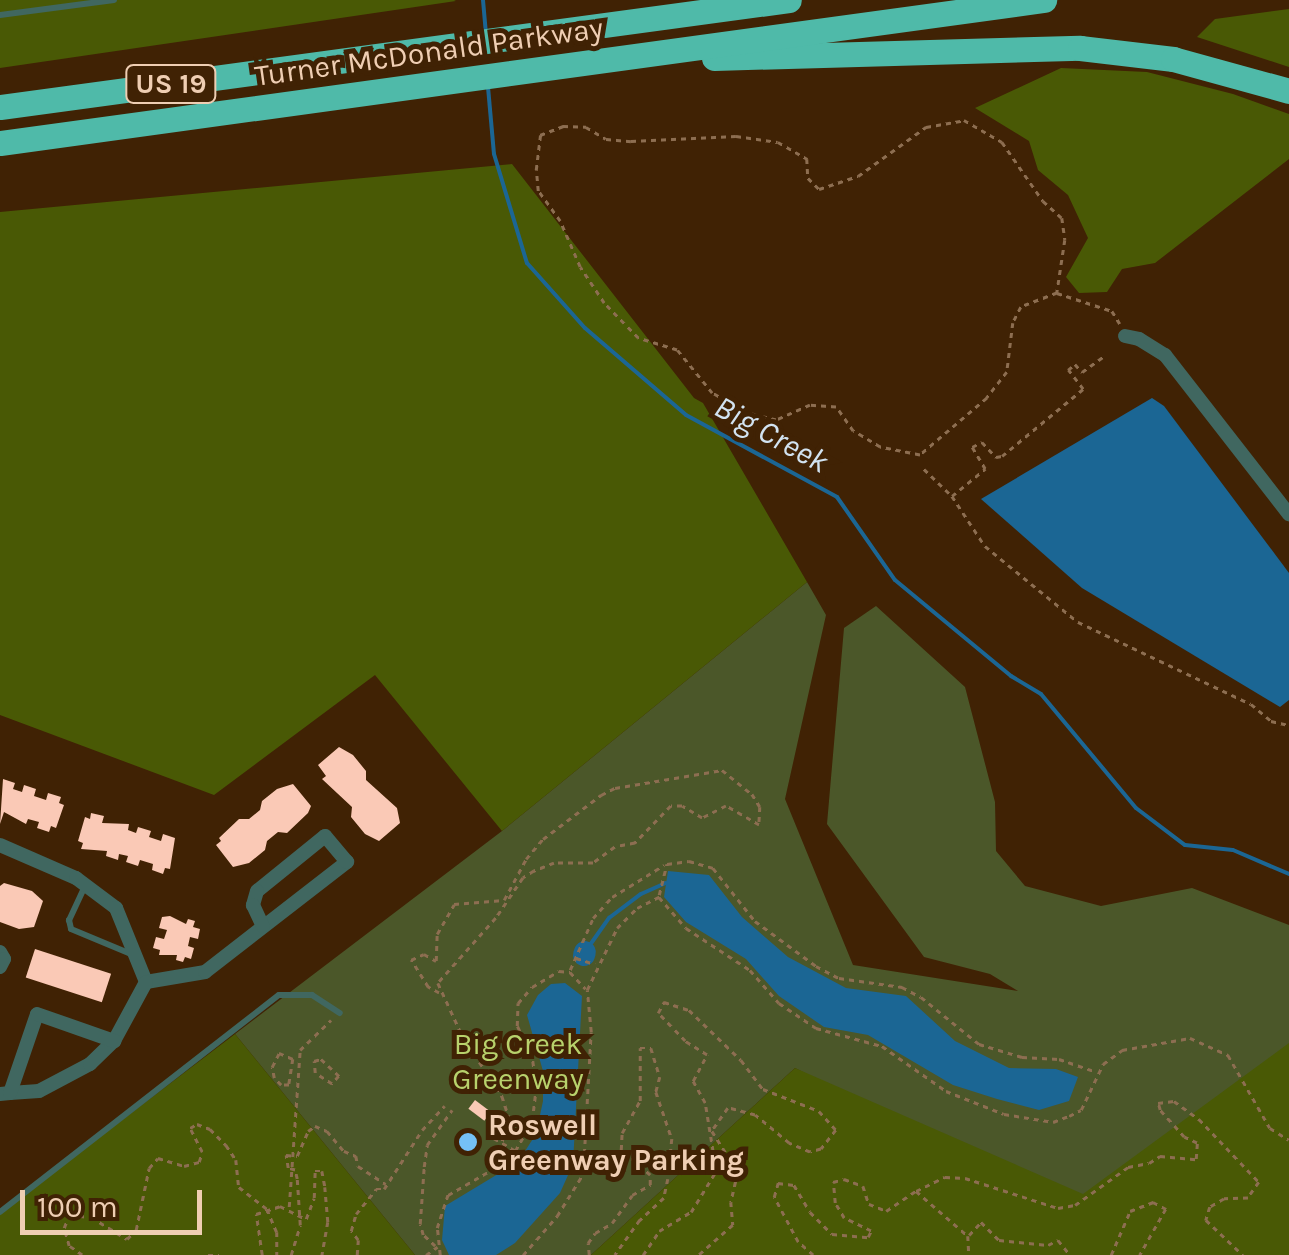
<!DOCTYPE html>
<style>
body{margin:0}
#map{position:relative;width:1289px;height:1255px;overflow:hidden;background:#402204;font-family:Karla,sans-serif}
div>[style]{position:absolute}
.green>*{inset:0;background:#4b5729}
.forest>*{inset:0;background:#495905}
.water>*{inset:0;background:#1b6694}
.stream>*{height:4px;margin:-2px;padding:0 2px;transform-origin:2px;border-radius:2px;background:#1b6694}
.river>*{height:22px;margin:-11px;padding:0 11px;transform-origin:11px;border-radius:11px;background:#1b6694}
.building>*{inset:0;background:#fac9b6;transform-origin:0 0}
.path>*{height:2.5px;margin-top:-1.25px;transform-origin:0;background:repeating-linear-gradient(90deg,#8d6e51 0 5px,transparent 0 10px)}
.lane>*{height:6px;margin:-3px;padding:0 3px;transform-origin:3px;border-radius:3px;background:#406760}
.street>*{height:14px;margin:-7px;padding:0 7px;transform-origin:7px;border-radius:7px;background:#406760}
.highway>*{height:25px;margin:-12.5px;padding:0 12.5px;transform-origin:12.5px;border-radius:12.5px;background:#4fbaa9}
.dots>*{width:28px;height:28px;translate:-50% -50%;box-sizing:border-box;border:5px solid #402204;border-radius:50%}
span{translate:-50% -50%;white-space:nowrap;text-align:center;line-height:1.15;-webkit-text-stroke:10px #402204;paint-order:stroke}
.shield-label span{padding:2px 8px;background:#402204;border:2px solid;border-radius:8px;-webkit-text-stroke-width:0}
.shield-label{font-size:28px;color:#efceb3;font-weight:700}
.street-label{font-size:30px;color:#efceb3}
.park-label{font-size:30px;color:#b8d26c}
.poi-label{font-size:30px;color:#efceb3;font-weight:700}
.left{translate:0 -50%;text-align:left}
.water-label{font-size:32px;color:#d2e3f1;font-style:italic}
.scale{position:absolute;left:20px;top:1190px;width:182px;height:45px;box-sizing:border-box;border:5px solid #efceb3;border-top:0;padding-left:12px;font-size:30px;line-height:35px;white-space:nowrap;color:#efceb3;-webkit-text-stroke:8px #402204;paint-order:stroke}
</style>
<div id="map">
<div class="green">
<div style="clip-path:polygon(807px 582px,826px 615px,785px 799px,853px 965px,1018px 991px,990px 974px,924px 957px,827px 824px,844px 628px,876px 606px,965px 687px,995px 802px,996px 851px,1025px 886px,1101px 906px,1192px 888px,1289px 925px,1289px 1255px,1156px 1255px,795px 1068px,591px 1255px,415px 1255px,235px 1034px,502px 831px)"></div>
</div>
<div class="forest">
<div style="clip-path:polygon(0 0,454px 0,456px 1px,0 68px)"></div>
<div style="clip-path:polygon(1289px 9px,1289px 67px,1197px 37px,1215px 19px)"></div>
<div style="clip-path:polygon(1061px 68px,1147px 72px,1233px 94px,1289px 114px,1289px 159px,1155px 263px,1122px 269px,1107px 292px,1079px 293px,1066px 277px,1088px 238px,1068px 195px,1038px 170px,1029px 141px,975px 108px)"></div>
<div style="clip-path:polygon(512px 164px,694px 398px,703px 403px,807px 582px,502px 831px,375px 675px,214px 795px,0 715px,0 212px)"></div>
<div style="clip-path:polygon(235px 1034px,415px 1255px,0 1255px,0 1213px)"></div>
<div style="clip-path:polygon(1289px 1043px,1289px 1255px,591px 1255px,795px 1068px,1083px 1194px)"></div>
</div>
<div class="water">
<div style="clip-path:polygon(1152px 398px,1164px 406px,1289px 573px,1289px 700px,1280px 707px,1082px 588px,981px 499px)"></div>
<div style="clip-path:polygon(668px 871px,709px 875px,742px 917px,788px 957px,846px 988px,906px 996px,955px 1041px,1009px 1068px,1056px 1069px,1078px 1077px,1069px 1101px,1039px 1110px,997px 1099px,953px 1085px,868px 1035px,824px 1027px,779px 996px,746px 959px,686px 922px,664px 897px)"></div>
<div style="clip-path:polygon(565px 983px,582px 996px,573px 1164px,560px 1193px,515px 1243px,496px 1255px,449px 1255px,442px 1240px,445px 1206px,518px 1162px,536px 1134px,543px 1101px,543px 1071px,527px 1015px,538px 995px,551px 984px)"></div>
</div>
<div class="stream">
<div style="left:483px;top:0;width:33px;rotate:85deg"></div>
<div style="left:488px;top:87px;width:67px;rotate:84.9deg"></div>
<div style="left:494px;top:154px;width:114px;rotate:73.2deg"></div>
<div style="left:527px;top:263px;width:87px;rotate:48.3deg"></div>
<div style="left:585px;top:328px;width:133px;rotate:40.7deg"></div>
<div style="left:686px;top:415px;width:172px;rotate:28.5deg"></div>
<div style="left:837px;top:497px;width:101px;rotate:55.1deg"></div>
<div style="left:895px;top:580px;width:151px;rotate:39.6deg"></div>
<div style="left:1011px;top:676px;width:35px;rotate:31deg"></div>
<div style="left:1041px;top:694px;width:148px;rotate:50.2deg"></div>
<div style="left:1136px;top:808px;width:61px;rotate:37.1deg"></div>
<div style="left:1185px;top:845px;width:48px;rotate:5.9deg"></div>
<div style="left:1233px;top:850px;width:61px;rotate:23.2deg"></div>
<div style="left:585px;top:952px;width:42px;rotate:-54.8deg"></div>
<div style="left:609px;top:918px;width:40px;rotate:-37deg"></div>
<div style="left:641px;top:894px;width:27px;rotate:-24deg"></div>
</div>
<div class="river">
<div style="left:584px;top:955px;width:3px;rotate:-72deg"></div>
</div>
<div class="building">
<div style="clip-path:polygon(339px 747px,353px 755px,366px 771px,366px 780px,397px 808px,400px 823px,379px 841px,365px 834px,351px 817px,352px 807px,322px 779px,326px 776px,318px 765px)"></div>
<div style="clip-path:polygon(3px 779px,15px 783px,13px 789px,22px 792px,24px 785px,36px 789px,34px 796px,46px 800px,48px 793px,61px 797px,59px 803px,64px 805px,56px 828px,51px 826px,49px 832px,37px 828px,39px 822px,28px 819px,26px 824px,4px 812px,0 824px)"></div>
<div style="clip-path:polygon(293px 784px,311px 806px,308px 813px,287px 833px,278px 832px,267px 841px,265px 850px,249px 863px,233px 867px,216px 845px,221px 841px,219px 838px,239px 819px,249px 819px,260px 810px,262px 801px,277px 789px)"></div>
<div style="clip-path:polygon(91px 813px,104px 816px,102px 823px,129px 824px,128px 830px,136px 833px,138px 827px,151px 831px,149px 837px,161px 841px,163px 834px,175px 838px,170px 869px,165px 868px,163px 874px,152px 870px,153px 864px,140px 860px,138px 866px,126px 862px,128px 856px,119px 854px,118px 860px,106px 856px,107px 851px,81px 849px,83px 843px,78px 841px,85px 817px,90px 819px)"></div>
<div style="clip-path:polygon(4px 883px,32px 891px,43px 901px,34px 927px,19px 929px,0 922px,0 886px)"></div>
<div style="clip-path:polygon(170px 916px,186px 924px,188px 919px,195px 921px,193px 927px,200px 929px,198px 939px,190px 937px,188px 946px,194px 948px,191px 959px,185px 957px,183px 962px,176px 960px,177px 955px,159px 955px,160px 950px,153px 948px,156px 937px,164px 939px,167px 930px,159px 928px,162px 917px)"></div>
<div style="left:35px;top:949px;width:80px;height:30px;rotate:18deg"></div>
<div style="left:475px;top:1100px;width:20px;height:11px;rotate:37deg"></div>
</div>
<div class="path">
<div style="left:1057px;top:293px;width:39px;rotate:159deg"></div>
<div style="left:1021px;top:307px;width:18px;rotate:117deg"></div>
<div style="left:1013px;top:323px;width:49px;rotate:97deg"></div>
<div style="left:1007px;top:372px;width:33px;rotate:128deg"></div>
<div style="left:987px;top:398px;width:88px;rotate:139.6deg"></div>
<div style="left:920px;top:455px;width:41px;rotate:-168.7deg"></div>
<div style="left:880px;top:447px;width:31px;rotate:-149deg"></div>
<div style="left:853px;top:431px;width:29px;rotate:-125deg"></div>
<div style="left:836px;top:407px;width:26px;rotate:-176deg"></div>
<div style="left:810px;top:405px;width:37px;rotate:156deg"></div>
<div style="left:776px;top:420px;width:33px;rotate:-166deg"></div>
<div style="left:744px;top:412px;width:37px;rotate:-149deg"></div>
<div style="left:712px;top:393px;width:55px;rotate:-129.1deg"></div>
<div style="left:677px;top:350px;width:41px;rotate:-162.9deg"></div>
<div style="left:638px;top:338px;width:49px;rotate:-134.2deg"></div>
<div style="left:604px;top:303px;width:43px;rotate:-123.7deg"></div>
<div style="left:580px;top:267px;width:50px;rotate:-113.5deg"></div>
<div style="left:560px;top:221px;width:37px;rotate:-126deg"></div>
<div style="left:538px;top:191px;width:21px;rotate:-95deg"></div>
<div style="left:536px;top:170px;width:35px;rotate:-83deg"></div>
<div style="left:540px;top:135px;width:25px;rotate:-21deg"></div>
<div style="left:563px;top:126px;width:23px;rotate:2deg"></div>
<div style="left:586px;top:127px;width:23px;rotate:31deg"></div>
<div style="left:606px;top:139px;width:25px;rotate:5deg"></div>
<div style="left:631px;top:141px;width:105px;rotate:-2.7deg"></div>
<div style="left:736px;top:136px;width:42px;rotate:8.1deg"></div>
<div style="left:778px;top:142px;width:34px;rotate:30deg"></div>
<div style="left:807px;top:159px;width:19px;rotate:87deg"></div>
<div style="left:808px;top:178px;width:16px;rotate:45deg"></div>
<div style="left:819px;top:189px;width:41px;rotate:-18.4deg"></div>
<div style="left:858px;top:176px;width:84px;rotate:-35.8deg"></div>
<div style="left:926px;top:127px;width:39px;rotate:-10deg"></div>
<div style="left:964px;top:120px;width:44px;rotate:30.1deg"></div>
<div style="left:1002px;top:142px;width:72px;rotate:55.2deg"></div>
<div style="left:1043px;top:201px;width:25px;rotate:42deg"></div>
<div style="left:1062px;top:218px;width:22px;rotate:82deg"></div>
<div style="left:1065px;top:240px;width:54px;rotate:98.6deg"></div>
<div style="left:1057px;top:293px;width:58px;rotate:18.1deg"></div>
<div style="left:1112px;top:311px;width:15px;rotate:58deg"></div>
<div style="left:924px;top:469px;width:39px;rotate:44deg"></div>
<div style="left:952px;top:496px;width:43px;rotate:-39.3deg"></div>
<div style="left:985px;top:469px;width:26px;rotate:-121deg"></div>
<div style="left:972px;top:447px;width:11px;rotate:-27deg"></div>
<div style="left:982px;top:442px;width:21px;rotate:47deg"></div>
<div style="left:996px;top:457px;width:6px;rotate:-9deg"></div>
<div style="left:1002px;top:456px;width:105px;rotate:-39.6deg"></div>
<div style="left:1083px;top:389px;width:24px;rotate:-128deg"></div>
<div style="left:1068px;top:370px;width:9px;rotate:-41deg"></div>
<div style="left:1075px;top:364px;width:11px;rotate:49deg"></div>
<div style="left:1082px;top:372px;width:26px;rotate:-36deg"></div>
<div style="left:952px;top:496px;width:60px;rotate:56.6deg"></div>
<div style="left:985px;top:546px;width:120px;rotate:39.3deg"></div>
<div style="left:1078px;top:622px;width:191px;rotate:25.4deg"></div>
<div style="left:1251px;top:704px;width:26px;rotate:40deg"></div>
<div style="left:1271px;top:721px;width:18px;rotate:13deg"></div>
<div style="left:659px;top:895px;width:32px;rotate:-76deg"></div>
<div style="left:667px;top:864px;width:22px;rotate:-8deg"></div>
<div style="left:689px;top:861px;width:25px;rotate:16deg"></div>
<div style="left:713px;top:868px;width:68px;rotate:51.6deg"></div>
<div style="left:755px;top:921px;width:76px;rotate:36.4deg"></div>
<div style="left:816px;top:966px;width:26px;rotate:28deg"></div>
<div style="left:839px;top:978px;width:64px;rotate:8.1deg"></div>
<div style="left:902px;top:987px;width:21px;rotate:28deg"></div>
<div style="left:921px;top:997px;width:75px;rotate:39deg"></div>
<div style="left:979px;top:1044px;width:45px;rotate:16.8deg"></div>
<div style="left:1022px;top:1057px;width:37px;rotate:3deg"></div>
<div style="left:1059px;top:1059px;width:39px;rotate:19deg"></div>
<div style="left:576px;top:958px;width:20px;rotate:18deg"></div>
<div style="left:570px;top:970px;width:57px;rotate:-66.1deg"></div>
<div style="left:593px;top:918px;width:28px;rotate:-48deg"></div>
<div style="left:612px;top:897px;width:61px;rotate:-31.6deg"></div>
<div style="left:439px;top:993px;width:13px;rotate:-151deg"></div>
<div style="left:428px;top:987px;width:32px;rotate:-122deg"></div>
<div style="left:411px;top:960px;width:14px;rotate:-25deg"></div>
<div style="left:424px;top:954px;width:14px;rotate:30deg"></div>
<div style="left:436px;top:961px;width:27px;rotate:-88deg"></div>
<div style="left:437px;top:934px;width:34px;rotate:-60deg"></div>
<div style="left:454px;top:904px;width:50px;rotate:-4.6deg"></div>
<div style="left:504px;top:900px;width:47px;rotate:-61.8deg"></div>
<div style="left:526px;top:859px;width:26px;rotate:-50deg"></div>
<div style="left:543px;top:839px;width:73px;rotate:-37.2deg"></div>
<div style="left:601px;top:795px;width:16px;rotate:-27deg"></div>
<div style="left:615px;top:788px;width:109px;rotate:-9.5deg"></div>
<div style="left:722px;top:770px;width:38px;rotate:39deg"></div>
<div style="left:752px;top:794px;width:15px;rotate:58deg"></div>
<div style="left:760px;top:807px;width:18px;rotate:93deg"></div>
<div style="left:759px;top:825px;width:38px;rotate:-150deg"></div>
<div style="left:726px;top:806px;width:27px;rotate:153deg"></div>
<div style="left:702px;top:818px;width:23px;rotate:-149deg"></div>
<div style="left:682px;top:806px;width:11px;rotate:180deg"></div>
<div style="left:671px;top:806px;width:52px;rotate:134.2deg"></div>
<div style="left:635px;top:843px;width:20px;rotate:169deg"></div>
<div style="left:615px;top:847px;width:27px;rotate:144deg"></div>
<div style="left:593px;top:863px;width:39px;rotate:180deg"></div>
<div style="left:554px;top:863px;width:22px;rotate:158deg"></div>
<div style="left:534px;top:871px;width:13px;rotate:148deg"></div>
<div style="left:523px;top:878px;width:48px;rotate:124deg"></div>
<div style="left:496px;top:918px;width:87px;rotate:131.7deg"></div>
<div style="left:438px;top:983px;width:60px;rotate:65.2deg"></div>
<div style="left:463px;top:1037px;width:71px;rotate:56.5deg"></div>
<div style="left:502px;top:1096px;width:22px;rotate:72deg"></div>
<div style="left:509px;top:1117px;width:28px;rotate:105deg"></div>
<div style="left:279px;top:1053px;width:15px;rotate:23deg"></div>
<div style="left:293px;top:1059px;width:26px;rotate:99deg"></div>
<div style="left:289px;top:1085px;width:8px;rotate:180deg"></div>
<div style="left:281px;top:1085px;width:10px;rotate:-135deg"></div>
<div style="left:274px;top:1078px;width:11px;rotate:-100deg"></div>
<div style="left:272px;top:1067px;width:16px;rotate:-63deg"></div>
<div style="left:321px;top:1059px;width:25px;rotate:43deg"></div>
<div style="left:339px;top:1076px;width:11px;rotate:131deg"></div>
<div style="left:332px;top:1084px;width:20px;rotate:-147deg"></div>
<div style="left:315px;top:1073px;width:12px;rotate:-95deg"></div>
<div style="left:314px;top:1061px;width:7px;rotate:-16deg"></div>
<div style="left:515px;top:1151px;width:34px;rotate:-60deg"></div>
<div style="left:532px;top:1121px;width:35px;rotate:-83deg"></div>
<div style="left:536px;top:1086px;width:28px;rotate:-98deg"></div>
<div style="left:532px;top:1058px;width:35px;rotate:-115deg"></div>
<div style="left:517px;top:1026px;width:23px;rotate:-88deg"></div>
<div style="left:518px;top:1003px;width:21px;rotate:-49deg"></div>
<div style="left:532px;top:987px;width:31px;rotate:-31deg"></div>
<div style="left:559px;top:971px;width:11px;rotate:5deg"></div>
<div style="left:570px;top:972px;width:23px;rotate:47deg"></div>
<div style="left:916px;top:1191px;width:32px;rotate:-26deg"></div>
<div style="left:945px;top:1177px;width:20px;rotate:3deg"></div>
<div style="left:965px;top:1178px;width:98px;rotate:17.9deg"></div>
<div style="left:1058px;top:1208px;width:17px;rotate:-10deg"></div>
<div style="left:1075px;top:1205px;width:65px;rotate:-35.6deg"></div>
<div style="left:1128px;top:1167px;width:21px;rotate:-11deg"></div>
<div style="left:1149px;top:1163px;width:13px;rotate:-32deg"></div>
<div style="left:1160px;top:1156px;width:36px;rotate:5deg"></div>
<div style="left:1196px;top:1159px;width:16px;rotate:-86deg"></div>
<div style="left:1197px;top:1143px;width:14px;rotate:-155deg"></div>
<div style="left:1184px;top:1137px;width:36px;rotate:-132deg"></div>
<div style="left:1160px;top:1110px;width:7px;rotate:-106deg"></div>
<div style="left:1158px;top:1103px;width:16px;rotate:-7deg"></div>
<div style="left:1174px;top:1101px;width:31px;rotate:36deg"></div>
<div style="left:1199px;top:1119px;width:87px;rotate:46.4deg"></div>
<div style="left:1259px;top:1182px;width:19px;rotate:125deg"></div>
<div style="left:1248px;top:1198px;width:24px;rotate:178deg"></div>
<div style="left:1224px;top:1199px;width:16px;rotate:150deg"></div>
<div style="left:1210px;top:1207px;width:14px;rotate:107deg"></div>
<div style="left:1206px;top:1220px;width:51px;rotate:43.4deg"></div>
<div style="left:289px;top:1207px;width:157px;rotate:-86deg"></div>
<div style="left:300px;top:1050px;width:43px;rotate:-44.1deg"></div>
<div style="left:969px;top:1235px;width:18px;rotate:-47deg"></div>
<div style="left:981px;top:1222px;width:25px;rotate:45deg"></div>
<div style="left:999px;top:1240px;width:49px;rotate:5.8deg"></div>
<div style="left:1048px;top:1245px;width:11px;rotate:-27deg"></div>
<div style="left:1058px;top:1240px;width:19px;rotate:51deg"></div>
<div style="left:435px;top:1246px;width:16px;rotate:-137deg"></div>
<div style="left:423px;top:1235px;width:11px;rotate:-105deg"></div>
<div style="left:420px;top:1224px;width:57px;rotate:-86deg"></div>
<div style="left:424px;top:1167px;width:22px;rotate:-82deg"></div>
<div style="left:427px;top:1145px;width:43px;rotate:-54.5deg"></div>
<div style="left:82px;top:1255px;width:16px;rotate:-145deg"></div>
<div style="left:69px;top:1246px;width:19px;rotate:-106deg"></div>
<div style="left:64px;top:1228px;width:14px;rotate:-69deg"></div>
<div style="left:69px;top:1215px;width:22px;rotate:5deg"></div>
<div style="left:91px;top:1217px;width:42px;rotate:31.4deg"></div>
<div style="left:127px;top:1239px;width:13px;rotate:-45deg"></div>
<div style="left:136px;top:1230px;width:63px;rotate:-78.2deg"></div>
<div style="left:149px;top:1168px;width:13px;rotate:-48deg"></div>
<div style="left:158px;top:1158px;width:27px;rotate:17deg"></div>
<div style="left:184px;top:1166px;width:16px;rotate:-15deg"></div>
<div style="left:199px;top:1162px;width:10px;rotate:-73deg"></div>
<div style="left:202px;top:1152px;width:27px;rotate:-117deg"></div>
<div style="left:190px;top:1128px;width:8px;rotate:-30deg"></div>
<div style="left:197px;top:1124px;width:14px;rotate:21deg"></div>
<div style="left:210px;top:1129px;width:23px;rotate:45deg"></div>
<div style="left:226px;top:1145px;width:18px;rotate:56deg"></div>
<div style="left:236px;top:1160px;width:27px;rotate:84deg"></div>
<div style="left:239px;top:1187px;width:36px;rotate:38deg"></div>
<div style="left:267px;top:1209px;width:25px;rotate:67deg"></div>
<div style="left:277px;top:1232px;width:23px;rotate:90deg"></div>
<div style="left:208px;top:1255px;width:11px"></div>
<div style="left:262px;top:1255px;width:41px;rotate:-98.3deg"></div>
<div style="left:256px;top:1214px;width:25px;rotate:-18deg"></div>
<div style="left:280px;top:1206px;width:29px;rotate:27deg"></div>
<div style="left:306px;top:1219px;width:22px;rotate:-69deg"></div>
<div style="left:314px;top:1198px;width:27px;rotate:-88deg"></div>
<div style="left:315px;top:1171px;width:7px"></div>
<div style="left:322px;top:1171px;width:16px;rotate:79deg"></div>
<div style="left:325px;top:1187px;width:35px;rotate:85deg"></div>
<div style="left:328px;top:1222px;width:34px;rotate:100deg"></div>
<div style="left:291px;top:1255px;width:31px;rotate:-73deg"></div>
<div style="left:300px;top:1225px;width:46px;rotate:-93.7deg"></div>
<div style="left:297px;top:1179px;width:9px;rotate:-103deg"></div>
<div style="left:295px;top:1170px;width:7px;rotate:-164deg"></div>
<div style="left:288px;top:1168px;width:13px;rotate:-99deg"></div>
<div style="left:286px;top:1155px;width:11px;rotate:5deg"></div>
<div style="left:297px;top:1156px;width:27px;rotate:-66deg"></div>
<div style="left:308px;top:1131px;width:9px;rotate:-36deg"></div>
<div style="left:315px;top:1126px;width:13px;rotate:23deg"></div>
<div style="left:327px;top:1131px;width:26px;rotate:50deg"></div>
<div style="left:344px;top:1151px;width:13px;rotate:23deg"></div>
<div style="left:356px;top:1156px;width:10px;rotate:79deg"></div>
<div style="left:358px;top:1166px;width:33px;rotate:33deg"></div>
<div style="left:357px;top:1255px;width:15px;rotate:-86deg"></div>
<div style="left:358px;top:1240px;width:11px;rotate:-128deg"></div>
<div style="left:351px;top:1231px;width:18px;rotate:-74deg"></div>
<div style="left:356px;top:1214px;width:32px;rotate:-51deg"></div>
<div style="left:376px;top:1189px;width:8px"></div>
<div style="left:384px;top:1189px;width:70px;rotate:-57.2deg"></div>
<div style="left:422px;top:1130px;width:33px;rotate:-47deg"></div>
<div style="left:426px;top:1255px;width:14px;rotate:-36deg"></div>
<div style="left:440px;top:1255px;width:27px;rotate:-96deg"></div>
<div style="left:437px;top:1228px;width:35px;rotate:-72deg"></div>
<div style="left:448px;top:1195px;width:60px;rotate:-30deg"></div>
<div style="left:500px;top:1165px;width:21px;rotate:-43deg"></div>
<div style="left:515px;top:1151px;width:30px;rotate:-150deg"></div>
<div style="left:523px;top:1255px;width:52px;rotate:-48.9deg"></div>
<div style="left:557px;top:1216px;width:49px;rotate:-58.2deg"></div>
<div style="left:583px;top:1174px;width:142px;rotate:-86.8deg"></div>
<div style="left:591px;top:1032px;width:42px;rotate:-95.4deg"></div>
<div style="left:587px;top:990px;width:69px;rotate:-64.2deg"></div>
<div style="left:617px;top:928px;width:28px;rotate:-45deg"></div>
<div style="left:637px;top:908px;width:25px;rotate:-27deg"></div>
<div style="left:659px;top:897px;width:41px;rotate:48.9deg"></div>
<div style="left:686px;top:928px;width:77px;rotate:33.3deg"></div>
<div style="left:750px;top:970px;width:44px;rotate:48.7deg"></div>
<div style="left:779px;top:1003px;width:45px;rotate:34deg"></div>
<div style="left:816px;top:1028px;width:68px;rotate:15.3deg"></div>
<div style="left:882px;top:1046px;width:78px;rotate:35.1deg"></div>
<div style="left:946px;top:1091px;width:62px;rotate:21.6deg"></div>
<div style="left:1004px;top:1114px;width:50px;rotate:9.3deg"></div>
<div style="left:1053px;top:1122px;width:17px;rotate:-21deg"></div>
<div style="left:1069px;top:1116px;width:13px;rotate:-27deg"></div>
<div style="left:1081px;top:1110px;width:51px;rotate:-64.4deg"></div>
<div style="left:1103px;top:1064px;width:24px;rotate:-36deg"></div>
<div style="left:1122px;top:1050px;width:69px;rotate:-10deg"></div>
<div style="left:1190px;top:1038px;width:42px;rotate:24.1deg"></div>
<div style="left:1228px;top:1055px;width:84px;rotate:60.1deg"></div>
<div style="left:1270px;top:1128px;width:22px;rotate:32deg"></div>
<div style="left:589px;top:1255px;width:12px;rotate:-95deg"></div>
<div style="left:588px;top:1243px;width:12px;rotate:-55deg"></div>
<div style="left:595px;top:1233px;width:20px;rotate:-30deg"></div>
<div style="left:612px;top:1223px;width:34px;rotate:-54deg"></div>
<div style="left:632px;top:1195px;width:21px;rotate:-29deg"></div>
<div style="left:650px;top:1185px;width:10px;rotate:-90deg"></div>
<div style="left:650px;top:1175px;width:38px;rotate:-139deg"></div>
<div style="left:621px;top:1150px;width:17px;rotate:-87deg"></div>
<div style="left:622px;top:1133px;width:37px;rotate:-61deg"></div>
<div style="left:640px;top:1101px;width:53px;rotate:-90deg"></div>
<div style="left:640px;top:1048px;width:11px"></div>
<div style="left:651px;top:1048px;width:30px;rotate:73deg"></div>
<div style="left:660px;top:1077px;width:16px;rotate:105deg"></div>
<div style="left:656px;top:1092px;width:50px;rotate:71.2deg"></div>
<div style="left:672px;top:1139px;width:40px;rotate:95.7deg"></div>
<div style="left:668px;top:1179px;width:19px;rotate:102deg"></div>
<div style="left:664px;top:1198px;width:33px;rotate:137deg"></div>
<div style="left:640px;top:1220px;width:43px;rotate:125.5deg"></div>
<div style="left:643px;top:1255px;width:29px;rotate:-56deg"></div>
<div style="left:659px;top:1231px;width:37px;rotate:-31deg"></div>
<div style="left:691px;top:1212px;width:48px;rotate:-58.6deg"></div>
<div style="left:716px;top:1171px;width:69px;rotate:-99.2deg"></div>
<div style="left:705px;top:1103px;width:25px;rotate:-119deg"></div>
<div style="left:693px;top:1081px;width:30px;rotate:-62deg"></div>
<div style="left:707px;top:1055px;width:26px;rotate:-148deg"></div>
<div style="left:685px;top:1041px;width:39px;rotate:-134deg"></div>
<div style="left:658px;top:1013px;width:13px;rotate:-61deg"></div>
<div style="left:664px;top:1002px;width:26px;rotate:18deg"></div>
<div style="left:689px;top:1010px;width:72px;rotate:43.9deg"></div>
<div style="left:741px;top:1060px;width:36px;rotate:53deg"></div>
<div style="left:763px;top:1089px;width:60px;rotate:21.4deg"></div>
<div style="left:819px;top:1111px;width:25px;rotate:48deg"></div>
<div style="left:836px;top:1130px;width:24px;rotate:128deg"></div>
<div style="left:821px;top:1149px;width:11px;rotate:165deg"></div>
<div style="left:810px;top:1152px;width:23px;rotate:-157deg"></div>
<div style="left:789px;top:1143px;width:44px;rotate:-140.5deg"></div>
<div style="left:755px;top:1115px;width:28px;rotate:-165deg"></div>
<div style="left:728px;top:1108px;width:28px;rotate:125deg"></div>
<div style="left:712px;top:1131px;width:49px;rotate:57.6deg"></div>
<div style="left:738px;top:1172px;width:31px;rotate:103deg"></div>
<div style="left:731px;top:1202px;width:23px;rotate:85deg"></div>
<div style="left:733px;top:1225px;width:45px;rotate:138.6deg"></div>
<div style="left:813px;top:1255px;width:20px;rotate:-139deg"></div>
<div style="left:798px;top:1242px;width:51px;rotate:-118.1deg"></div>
<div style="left:774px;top:1197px;width:15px;rotate:-74deg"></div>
<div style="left:778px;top:1183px;width:16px;rotate:7deg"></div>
<div style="left:794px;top:1185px;width:31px;rotate:59deg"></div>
<div style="left:810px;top:1212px;width:31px;rotate:45deg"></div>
<div style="left:832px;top:1234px;width:36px;rotate:5deg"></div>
<div style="left:868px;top:1237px;width:7px;rotate:-63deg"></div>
<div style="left:871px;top:1231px;width:30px;rotate:-154deg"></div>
<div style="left:844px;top:1218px;width:17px;rotate:-121deg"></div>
<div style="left:835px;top:1203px;width:21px;rotate:-95deg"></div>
<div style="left:833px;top:1182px;width:11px;rotate:-15deg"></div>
<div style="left:844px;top:1179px;width:20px;rotate:20deg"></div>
<div style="left:863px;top:1186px;width:19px;rotate:72deg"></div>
<div style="left:869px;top:1204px;width:18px;rotate:22deg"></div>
<div style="left:886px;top:1211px;width:36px;rotate:-34deg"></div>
<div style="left:916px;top:1191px;width:69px;rotate:40.9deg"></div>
<div style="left:968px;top:1236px;width:19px;rotate:87deg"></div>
<div style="left:1111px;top:1255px;width:48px;rotate:-66.6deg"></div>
<div style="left:1130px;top:1211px;width:25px;rotate:-21deg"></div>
<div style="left:1153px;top:1202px;width:15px;rotate:28deg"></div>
<div style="left:1166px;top:1209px;width:53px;rotate:119.5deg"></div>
</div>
<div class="lane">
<div style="left:0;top:15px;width:115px;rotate:-7.5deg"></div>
<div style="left:85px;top:886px;width:38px;rotate:115deg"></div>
<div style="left:69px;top:920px;width:9px;rotate:77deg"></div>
<div style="left:71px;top:929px;width:65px;rotate:22.6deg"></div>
<div style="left:0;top:1212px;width:353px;rotate:-37.9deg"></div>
<div style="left:279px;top:995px;width:33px"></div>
<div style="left:312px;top:995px;width:33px;rotate:33deg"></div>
</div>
<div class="street">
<div style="left:1125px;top:336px;width:14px;rotate:12deg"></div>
<div style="left:1139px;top:339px;width:31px;rotate:32deg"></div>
<div style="left:1165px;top:355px;width:202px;rotate:52.1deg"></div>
<div style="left:0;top:845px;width:83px;rotate:23.5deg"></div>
<div style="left:76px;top:878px;width:50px;rotate:36.9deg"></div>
<div style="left:116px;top:908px;width:80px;rotate:67.9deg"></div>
<div style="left:146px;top:982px;width:60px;rotate:-9.6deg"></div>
<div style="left:205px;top:972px;width:180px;rotate:-37.8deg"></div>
<div style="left:347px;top:862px;width:34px;rotate:-130deg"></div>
<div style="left:325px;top:836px;width:87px;rotate:141deg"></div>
<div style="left:257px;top:891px;width:15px;rotate:106deg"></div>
<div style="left:253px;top:905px;width:23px;rotate:65deg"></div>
<div style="left:0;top:952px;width:8px;rotate:60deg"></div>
<div style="left:4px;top:959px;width:9px;rotate:117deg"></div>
<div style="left:10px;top:1093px;width:29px;rotate:-4deg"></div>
<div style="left:39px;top:1091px;width:58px;rotate:-27.9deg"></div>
<div style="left:90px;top:1064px;width:33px;rotate:-44deg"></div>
<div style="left:114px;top:1041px;width:67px;rotate:-61.5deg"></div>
<div style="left:0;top:1094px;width:10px;rotate:-6deg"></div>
<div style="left:10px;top:1093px;width:83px;rotate:-71.1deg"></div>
<div style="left:37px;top:1014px;width:82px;rotate:19.3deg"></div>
</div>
<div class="highway">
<div style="left:714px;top:58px;width:366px;rotate:-1.6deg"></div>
<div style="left:1080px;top:48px;width:94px;rotate:6.7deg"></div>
<div style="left:1173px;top:59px;width:120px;rotate:15.4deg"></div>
<div style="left:0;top:107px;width:796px;rotate:-7.72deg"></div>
<div style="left:0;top:143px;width:1054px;rotate:-7.8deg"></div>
</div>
<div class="dots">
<div style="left:468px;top:1142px;background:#75c0f6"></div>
</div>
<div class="shield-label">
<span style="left:171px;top:84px">US 19</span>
</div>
<div class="street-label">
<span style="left:429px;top:52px;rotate:-8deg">Turner McDonald Parkway</span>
</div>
<div class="park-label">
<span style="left:518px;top:1061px">Big Creek<br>Greenway</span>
</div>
<div class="poi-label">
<span class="left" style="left:488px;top:1142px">Roswell<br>Greenway Parking</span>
</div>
<div class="water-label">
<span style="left:771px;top:435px;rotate:29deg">Big Creek</span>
</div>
<div class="scale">100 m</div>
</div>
